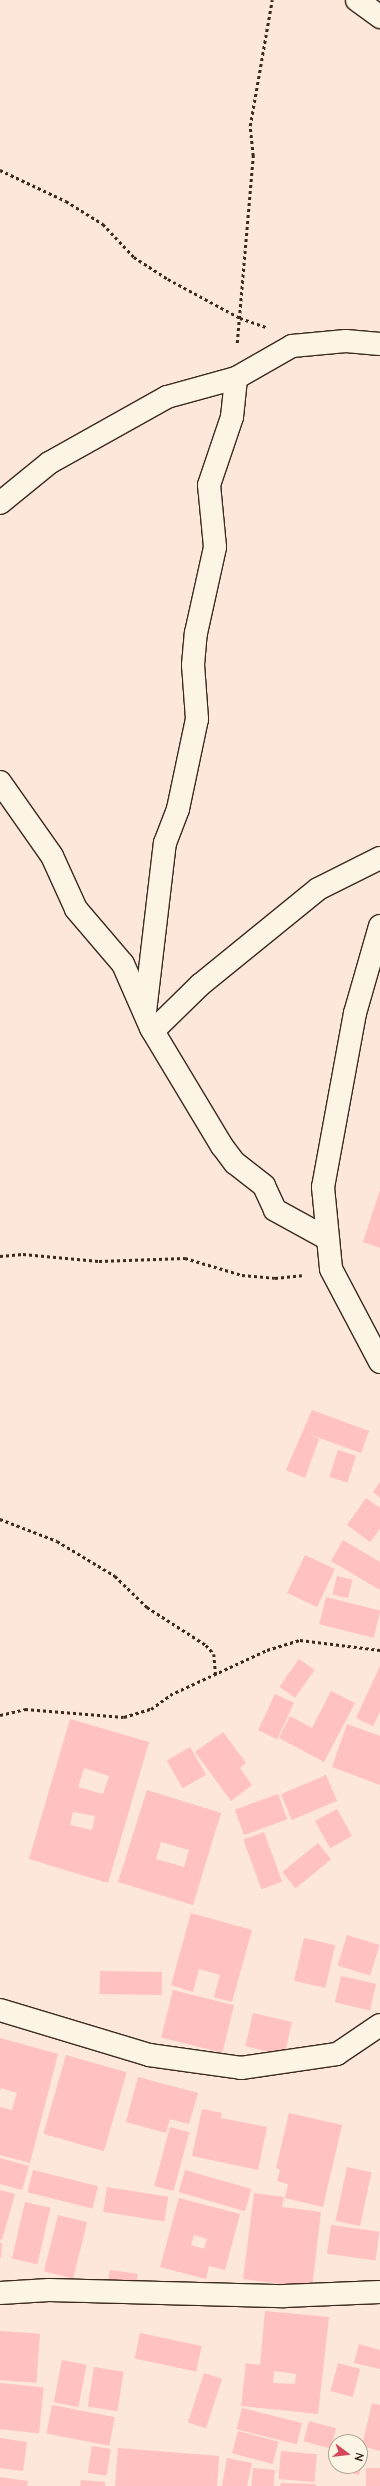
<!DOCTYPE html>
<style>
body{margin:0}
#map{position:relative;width:380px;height:2486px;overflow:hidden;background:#fde6da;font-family:"Architects Daughter",sans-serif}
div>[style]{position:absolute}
.building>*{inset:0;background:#ffc2c0;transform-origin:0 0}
.path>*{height:2.5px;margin-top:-1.25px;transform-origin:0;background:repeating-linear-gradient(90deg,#3b2a1e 0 3px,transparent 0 6px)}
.roads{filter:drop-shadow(1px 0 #3b2a1e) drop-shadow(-1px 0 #3b2a1e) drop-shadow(0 1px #3b2a1e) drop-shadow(0 -1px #3b2a1e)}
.minor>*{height:22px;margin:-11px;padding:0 11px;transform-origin:11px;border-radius:11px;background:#fcf5e5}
span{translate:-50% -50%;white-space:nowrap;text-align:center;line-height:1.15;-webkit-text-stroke:3px #fcf5e5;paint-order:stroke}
.north{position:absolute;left:328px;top:2434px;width:40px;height:40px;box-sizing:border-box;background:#fcf5e5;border:1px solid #afa495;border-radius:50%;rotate:105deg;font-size:11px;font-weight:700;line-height:16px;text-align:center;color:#3b2a1e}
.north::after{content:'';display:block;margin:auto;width:14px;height:18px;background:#d1495b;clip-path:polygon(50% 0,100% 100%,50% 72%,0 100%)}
</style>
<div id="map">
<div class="building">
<div style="clip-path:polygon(380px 1190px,380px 1248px,363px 1242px)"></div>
<div style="clip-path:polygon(312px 1410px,369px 1431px,361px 1453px,306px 1433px,319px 1439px,305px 1478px,286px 1470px)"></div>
<div style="left:338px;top:1450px;width:19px;height:28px;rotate:18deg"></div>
<div style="clip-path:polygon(380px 1482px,380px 1498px,373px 1492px)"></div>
<div style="clip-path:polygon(366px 1498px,380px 1508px,380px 1529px,370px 1542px,347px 1525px)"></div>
<div style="clip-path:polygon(343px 1540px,380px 1562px,380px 1590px,331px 1561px)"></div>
<div style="left:305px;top:1555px;width:33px;height:42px;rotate:25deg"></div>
<div style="left:337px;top:1576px;width:16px;height:19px;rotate:14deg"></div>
<div style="left:326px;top:1597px;width:56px;height:28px;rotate:14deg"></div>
<div style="left:299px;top:1659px;width:19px;height:34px;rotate:35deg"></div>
<div style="clip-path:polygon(380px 1666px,380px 1712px,373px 1726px,356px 1718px)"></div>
<div style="clip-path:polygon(331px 1691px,355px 1703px,324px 1762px,279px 1738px,290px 1716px,312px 1728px)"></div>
<div style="left:275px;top:1694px;width:21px;height:40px;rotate:25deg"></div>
<div style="clip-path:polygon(evenodd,70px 1719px,149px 1742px,108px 1883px,29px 1859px,70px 1719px,84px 1768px,109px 1776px,103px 1794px,78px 1787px,84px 1768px,70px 1719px,73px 1812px,95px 1816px,92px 1830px,70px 1825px,73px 1812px)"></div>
<div style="clip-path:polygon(347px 1724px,380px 1736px,380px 1785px,332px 1767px)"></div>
<div style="clip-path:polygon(223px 1732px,246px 1763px,240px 1768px,252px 1785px,231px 1801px,195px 1752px)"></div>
<div style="left:190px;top:1747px;width:32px;height:27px;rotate:60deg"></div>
<div style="left:326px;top:1775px;width:28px;height:49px;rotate:67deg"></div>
<div style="clip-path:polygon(evenodd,147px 1790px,221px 1813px,193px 1905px,118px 1882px,147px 1790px,161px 1842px,189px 1850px,184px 1867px,156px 1859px,161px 1842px)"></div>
<div style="left:278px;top:1794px;width:27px;height:46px;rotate:70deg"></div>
<div style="left:337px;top:1809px;width:31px;height:25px;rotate:61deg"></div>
<div style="left:264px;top:1832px;width:53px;height:22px;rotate:70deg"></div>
<div style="left:318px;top:1843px;width:21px;height:46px;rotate:51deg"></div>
<div style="clip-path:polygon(191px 1913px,252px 1930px,232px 2002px,214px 1997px,220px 1975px,199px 1969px,193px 1992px,171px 1985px)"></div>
<div style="left:347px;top:1935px;width:34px;height:32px;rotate:17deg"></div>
<div style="left:304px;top:1938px;width:32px;height:44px;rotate:13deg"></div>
<div style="left:100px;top:1971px;width:62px;height:23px;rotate:1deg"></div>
<div style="left:341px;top:1976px;width:36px;height:27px;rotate:13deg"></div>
<div style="left:173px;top:1990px;width:63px;height:49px;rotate:14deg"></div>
<div style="left:253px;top:2013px;width:40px;height:34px;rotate:13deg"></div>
<div style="clip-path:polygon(0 2038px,58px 2054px,30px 2163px,0 2155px,0 2107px,12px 2110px,17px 2093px,1px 2088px,0 2091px)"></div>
<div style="left:66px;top:2055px;width:63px;height:82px;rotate:16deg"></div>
<div style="clip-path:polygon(138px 2077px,198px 2093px,189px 2124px,170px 2119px,166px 2133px,126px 2122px)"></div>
<div style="clip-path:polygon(202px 2109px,222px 2113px,221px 2118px,267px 2127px,258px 2170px,192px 2156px)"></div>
<div style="clip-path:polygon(289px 2113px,342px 2125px,323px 2207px,285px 2198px,288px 2184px,277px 2181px,280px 2170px,276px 2168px)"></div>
<div style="left:170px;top:2127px;width:20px;height:61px;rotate:15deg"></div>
<div style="clip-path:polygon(0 2158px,29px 2166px,22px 2190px,0 2184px)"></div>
<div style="left:347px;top:2167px;width:25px;height:55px;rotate:12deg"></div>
<div style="left:33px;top:2170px;width:67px;height:23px;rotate:14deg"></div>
<div style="left:185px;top:2170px;width:69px;height:23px;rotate:16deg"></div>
<div style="left:107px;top:2187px;width:62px;height:25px;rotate:9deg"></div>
<div style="clip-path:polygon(0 2190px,15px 2194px,2px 2240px,0 2239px)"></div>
<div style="clip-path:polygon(254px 2193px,284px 2197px,282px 2207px,321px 2212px,312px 2288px,243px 2279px)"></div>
<div style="clip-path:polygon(evenodd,179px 2198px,240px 2214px,225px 2270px,209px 2266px,206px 2279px,160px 2267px,179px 2198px,194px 2235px,207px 2239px,204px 2249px,191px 2245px,194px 2235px)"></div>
<div style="left:25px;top:2202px;width:26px;height:58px;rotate:13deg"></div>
<div style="left:58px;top:2215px;width:30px;height:58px;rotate:14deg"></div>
<div style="left:331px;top:2225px;width:49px;height:29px;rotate:8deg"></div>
<div style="clip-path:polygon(0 2243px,2px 2243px,1px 2258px,0 2258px)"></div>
<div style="left:110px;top:2270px;width:28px;height:16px;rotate:8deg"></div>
<div style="clip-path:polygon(evenodd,265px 2311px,329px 2317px,318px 2414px,241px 2406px,246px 2363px,260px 2365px,265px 2311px,274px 2371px,296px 2374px,295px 2384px,273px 2383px,274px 2371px)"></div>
<div style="left:0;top:2331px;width:40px;height:49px;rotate:4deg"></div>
<div style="left:140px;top:2333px;width:63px;height:26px;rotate:12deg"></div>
<div style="clip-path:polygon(359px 2344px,380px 2350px,380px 2369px,354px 2363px)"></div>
<div style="left:62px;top:2360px;width:25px;height:43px;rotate:11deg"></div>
<div style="left:338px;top:2363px;width:23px;height:29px;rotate:15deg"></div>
<div style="left:94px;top:2367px;width:30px;height:40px;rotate:9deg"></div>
<div style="left:204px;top:2373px;width:19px;height:52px;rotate:18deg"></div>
<div style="left:0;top:2383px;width:44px;height:46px;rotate:6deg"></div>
<div style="clip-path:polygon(372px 2403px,380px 2405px,380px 2451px,362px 2446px)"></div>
<div style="left:52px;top:2405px;width:64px;height:29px;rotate:11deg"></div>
<div style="left:242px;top:2408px;width:62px;height:22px;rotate:14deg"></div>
<div style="left:309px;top:2421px;width:28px;height:21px;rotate:15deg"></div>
<div style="left:238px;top:2431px;width:42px;height:23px;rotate:15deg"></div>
<div style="clip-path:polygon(0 2438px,27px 2442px,23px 2471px,0 2468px)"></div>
<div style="left:92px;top:2446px;width:19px;height:27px;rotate:9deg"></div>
<div style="clip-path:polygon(118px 2448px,219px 2456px,217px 2486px,115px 2486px)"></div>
<div style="left:281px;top:2451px;width:36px;height:28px;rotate:5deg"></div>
<div style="clip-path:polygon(360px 2452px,365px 2454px,359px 2475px,339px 2470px,340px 2466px,360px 2466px)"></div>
<div style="clip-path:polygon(227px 2458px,252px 2463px,247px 2486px,222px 2486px)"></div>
<div style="left:253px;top:2468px;width:22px;height:18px;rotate:5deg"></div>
<div style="left:366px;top:2468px;width:14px;height:18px"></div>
<div style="clip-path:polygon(0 2477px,28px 2481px,27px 2486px,0 2486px)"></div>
<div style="clip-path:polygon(81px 2480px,105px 2482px,105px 2486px,80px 2486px)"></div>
<div style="clip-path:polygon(281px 2483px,316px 2484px,316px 2486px,280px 2486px)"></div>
</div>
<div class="path">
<div style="left:0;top:170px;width:73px;rotate:25.2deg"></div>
<div style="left:66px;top:201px;width:44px;rotate:31.9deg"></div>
<div style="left:103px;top:224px;width:45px;rotate:46.8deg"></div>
<div style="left:134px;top:257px;width:40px;rotate:32.9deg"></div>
<div style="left:168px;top:279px;width:82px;rotate:28.4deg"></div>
<div style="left:240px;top:318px;width:28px;rotate:19deg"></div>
<div style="left:237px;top:343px;width:188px;rotate:-85.1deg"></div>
<div style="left:253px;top:156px;width:30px;rotate:-96deg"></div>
<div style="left:250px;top:126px;width:128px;rotate:-80.1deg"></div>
<div style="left:0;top:1256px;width:23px;rotate:-5deg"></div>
<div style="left:23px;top:1254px;width:76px;rotate:5.3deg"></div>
<div style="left:99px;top:1261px;width:86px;rotate:-2deg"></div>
<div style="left:185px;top:1258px;width:59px;rotate:16.6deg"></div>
<div style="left:242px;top:1275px;width:33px;rotate:5deg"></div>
<div style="left:275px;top:1278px;width:27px;rotate:-6deg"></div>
<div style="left:0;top:1519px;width:61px;rotate:21.1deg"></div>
<div style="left:57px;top:1541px;width:68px;rotate:31.1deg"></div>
<div style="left:115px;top:1576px;width:45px;rotate:44.1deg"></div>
<div style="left:147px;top:1607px;width:70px;rotate:32.8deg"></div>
<div style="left:206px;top:1645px;width:12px;rotate:48deg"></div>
<div style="left:214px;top:1654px;width:21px;rotate:85deg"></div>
<div style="left:0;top:1715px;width:26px;rotate:-13deg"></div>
<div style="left:25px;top:1709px;width:99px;rotate:4.6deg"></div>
<div style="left:124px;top:1717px;width:28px;rotate:-17deg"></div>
<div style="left:151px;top:1709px;width:24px;rotate:-36deg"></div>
<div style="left:170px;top:1695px;width:107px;rotate:-24.9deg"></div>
<div style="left:267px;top:1650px;width:34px;rotate:-17deg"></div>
<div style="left:300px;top:1640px;width:81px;rotate:7.1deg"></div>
</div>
<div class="roads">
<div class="minor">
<div style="left:357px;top:0;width:29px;rotate:36deg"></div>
<div style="left:0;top:503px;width:63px;rotate:-39.2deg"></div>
<div style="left:49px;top:463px;width:135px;rotate:-29.2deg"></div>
<div style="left:167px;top:397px;width:72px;rotate:-15.4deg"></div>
<div style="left:236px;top:378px;width:64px;rotate:-29.7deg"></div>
<div style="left:292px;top:346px;width:54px;rotate:-5.3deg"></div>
<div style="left:346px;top:341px;width:34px;rotate:5deg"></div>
<div style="left:0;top:782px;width:90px;rotate:54.9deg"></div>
<div style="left:52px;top:856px;width:58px;rotate:65.6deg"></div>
<div style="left:76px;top:909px;width:72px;rotate:49.5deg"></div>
<div style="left:123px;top:964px;width:70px;rotate:66.4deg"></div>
<div style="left:151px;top:1028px;width:138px;rotate:59deg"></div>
<div style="left:222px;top:1146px;width:21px;rotate:53deg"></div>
<div style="left:235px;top:1163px;width:37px;rotate:38deg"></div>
<div style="left:264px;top:1186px;width:26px;rotate:65deg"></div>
<div style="left:275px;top:1210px;width:60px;rotate:28.7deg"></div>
<div style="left:380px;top:926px;width:91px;rotate:106deg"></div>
<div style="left:355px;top:1013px;width:177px;rotate:100.4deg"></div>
<div style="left:323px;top:1187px;width:82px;rotate:84.4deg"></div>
<div style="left:331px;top:1269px;width:105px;rotate:62.2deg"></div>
<div style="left:145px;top:1012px;width:170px;rotate:-83.3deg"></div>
<div style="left:165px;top:843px;width:36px;rotate:-69deg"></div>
<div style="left:178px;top:809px;width:92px;rotate:-78.1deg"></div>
<div style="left:197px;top:719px;width:54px;rotate:-94.2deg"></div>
<div style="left:193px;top:665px;width:32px;rotate:-85deg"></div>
<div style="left:196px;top:633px;width:88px;rotate:-77.5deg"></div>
<div style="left:215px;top:547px;width:62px;rotate:-95.5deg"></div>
<div style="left:209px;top:485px;width:72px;rotate:-71.3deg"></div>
<div style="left:232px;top:417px;width:39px;rotate:-84deg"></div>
<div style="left:153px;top:1031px;width:66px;rotate:-44.4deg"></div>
<div style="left:200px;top:985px;width:152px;rotate:-39.1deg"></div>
<div style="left:318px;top:889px;width:69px;rotate:-26.6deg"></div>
<div style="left:0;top:2010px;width:156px;rotate:16.8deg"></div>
<div style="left:149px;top:2055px;width:93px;rotate:8deg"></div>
<div style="left:241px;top:2068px;width:97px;rotate:-8.3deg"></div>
<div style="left:337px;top:2054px;width:52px;rotate:-34deg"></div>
<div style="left:0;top:2293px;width:49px;rotate:-3.5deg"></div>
<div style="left:49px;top:2290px;width:235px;rotate:1.5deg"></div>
<div style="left:284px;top:2296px;width:96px;rotate:-2.4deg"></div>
</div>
</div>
<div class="north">N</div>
</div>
